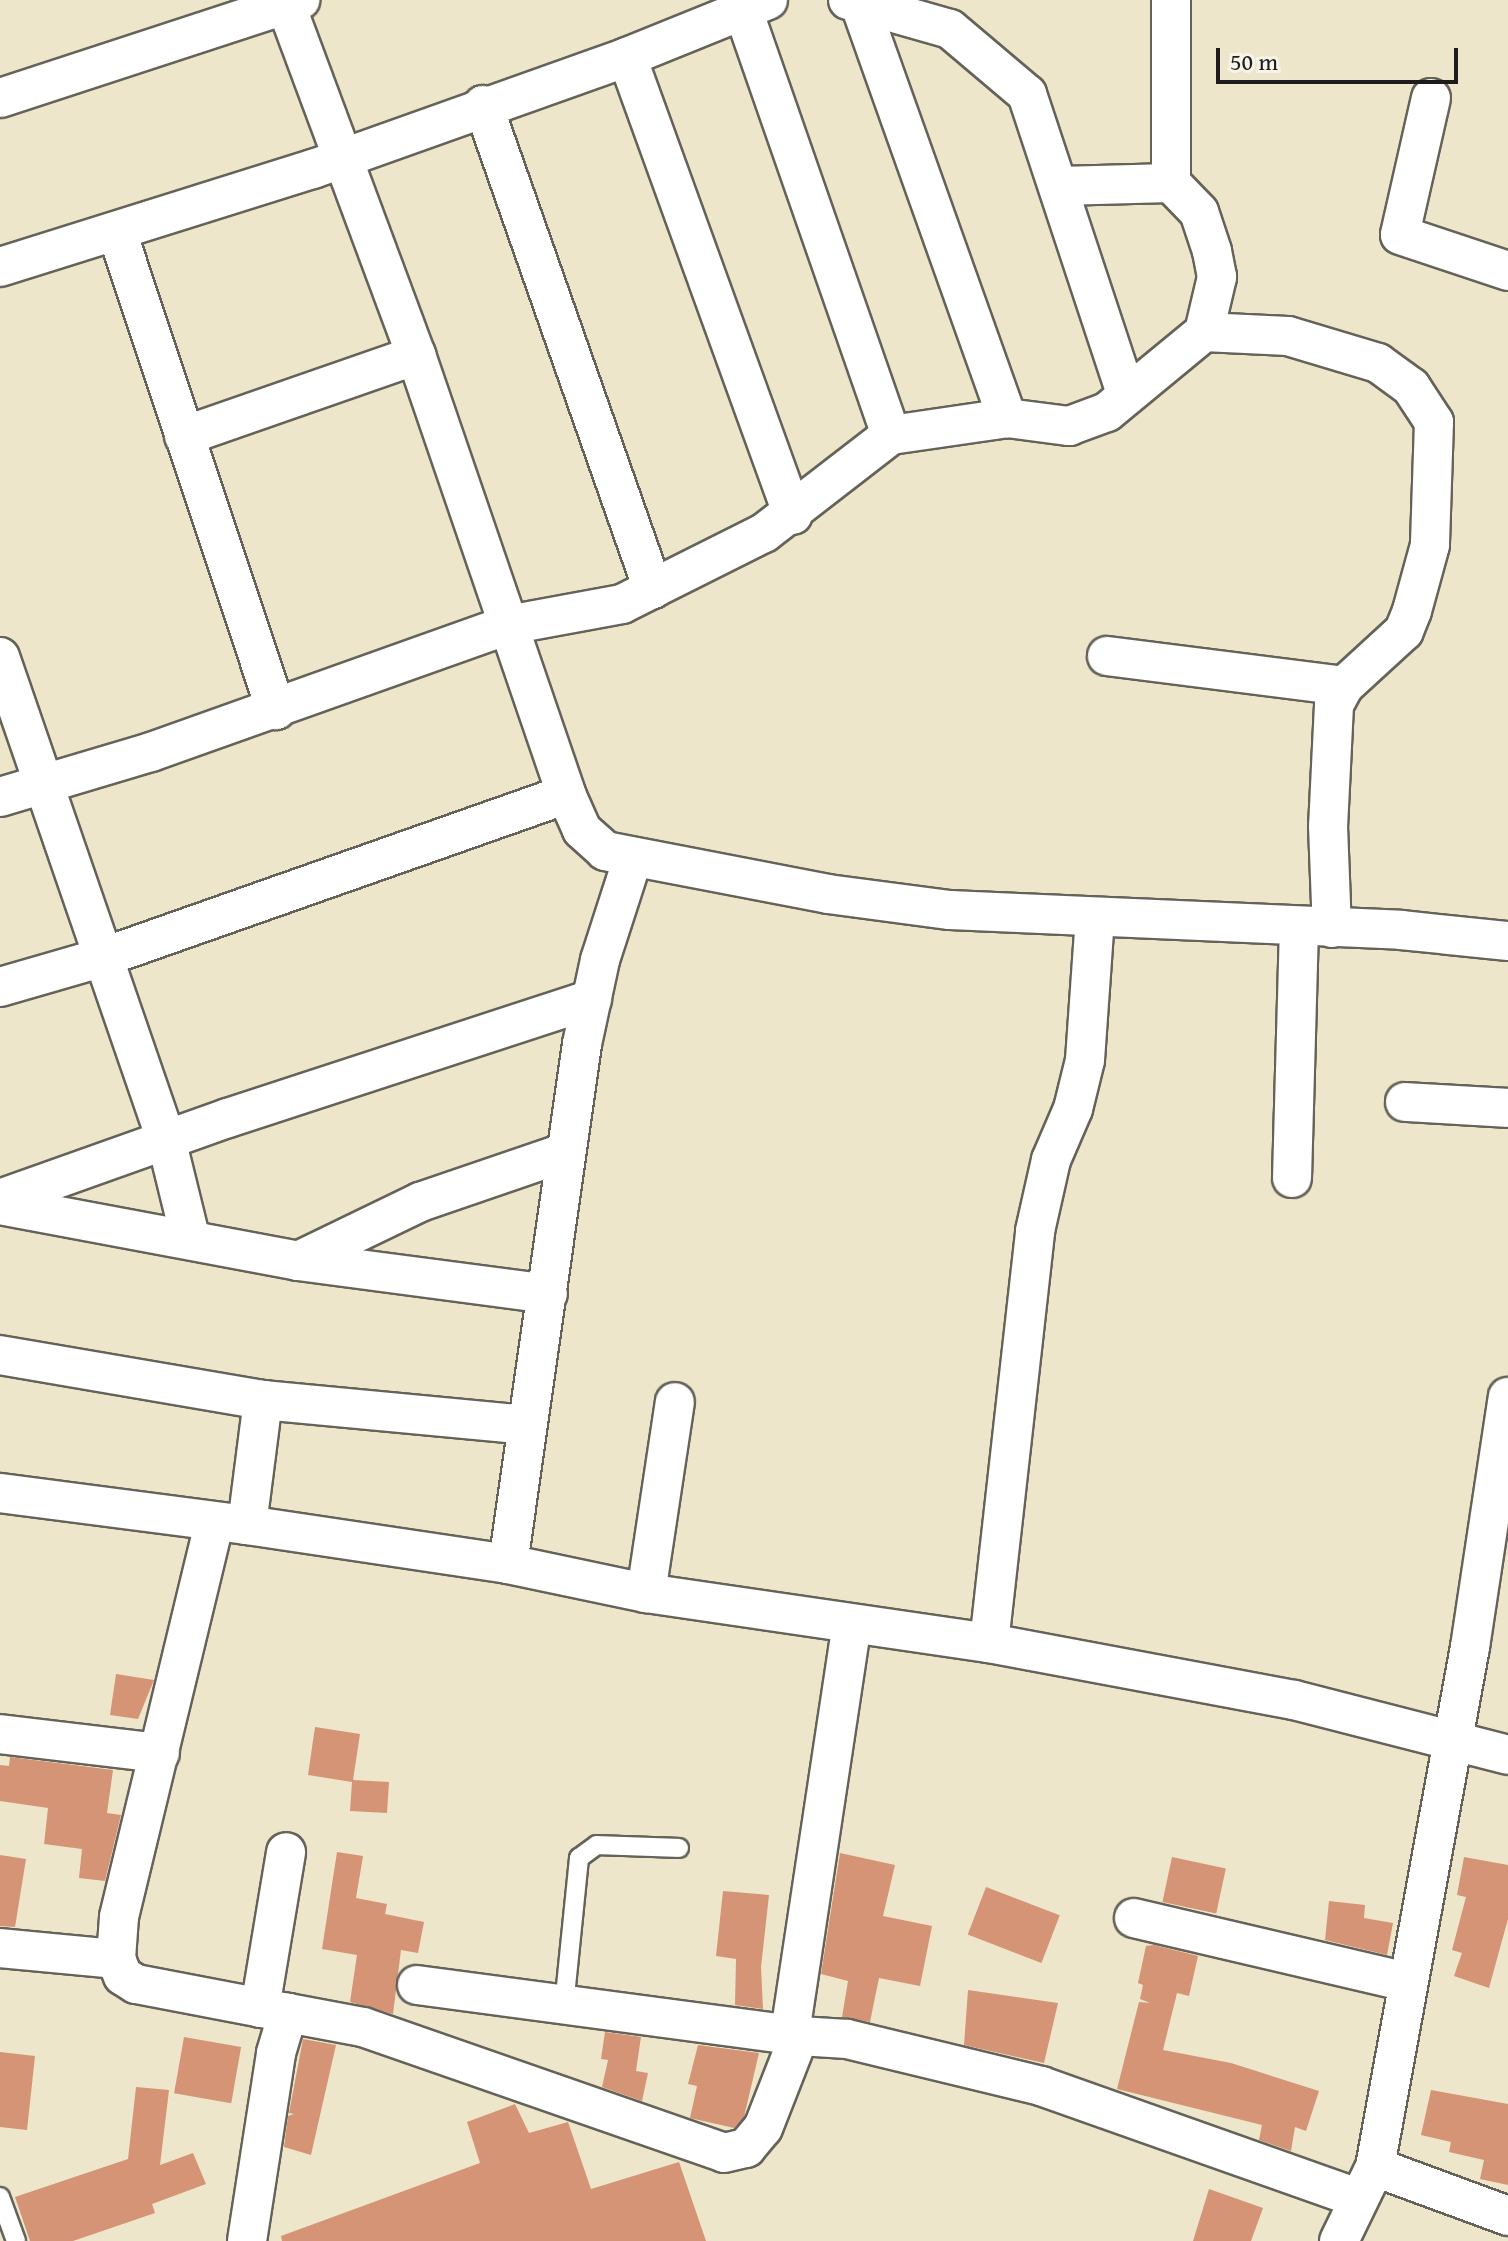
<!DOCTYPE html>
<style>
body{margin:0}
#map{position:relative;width:1508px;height:2241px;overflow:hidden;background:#ede6ca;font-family:"Gentium Book Plus",serif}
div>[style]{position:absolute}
.building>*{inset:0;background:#d59475;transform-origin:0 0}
.roads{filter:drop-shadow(2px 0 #656359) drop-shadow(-2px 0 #656359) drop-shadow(0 2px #656359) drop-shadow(0 -2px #656359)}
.lane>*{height:18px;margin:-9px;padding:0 9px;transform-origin:9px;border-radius:9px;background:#fff}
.street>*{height:38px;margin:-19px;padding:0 19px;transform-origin:19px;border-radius:19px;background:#fff}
span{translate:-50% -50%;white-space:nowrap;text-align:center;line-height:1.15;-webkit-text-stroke:8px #f7f3e8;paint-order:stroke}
.scale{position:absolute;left:1216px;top:48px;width:242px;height:36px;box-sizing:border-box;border:4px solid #1c1c1c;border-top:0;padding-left:10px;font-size:24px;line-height:28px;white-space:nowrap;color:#1c1c1c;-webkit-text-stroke:6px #f7f3e8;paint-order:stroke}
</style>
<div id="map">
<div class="building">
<div style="clip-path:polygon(116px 1674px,154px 1680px,138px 1719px,110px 1715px)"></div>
<div style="clip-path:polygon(315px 1727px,360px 1734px,353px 1780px,389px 1782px,387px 1813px,350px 1811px,352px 1782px,308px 1775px)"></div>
<div style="clip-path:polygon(10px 1757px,113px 1770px,107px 1813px,121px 1815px,105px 1881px,79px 1878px,82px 1849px,44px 1844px,48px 1808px,0 1801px,0 1765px,9px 1766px)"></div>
<div style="clip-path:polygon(337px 1852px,363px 1856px,356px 1898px,387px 1904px,385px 1914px,424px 1922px,418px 1953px,401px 1950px,393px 2014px,350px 2002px,357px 1955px,322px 1949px)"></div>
<div style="clip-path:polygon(840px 1853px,895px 1865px,883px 1916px,932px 1926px,920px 1986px,879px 1978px,870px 2022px,842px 2017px,848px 1981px,821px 1974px)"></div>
<div style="clip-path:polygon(0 1855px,26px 1859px,15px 1927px,0 1926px)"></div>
<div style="left:1172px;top:1857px;width:55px;height:46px;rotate:12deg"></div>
<div style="clip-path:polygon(1464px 1857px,1508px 1865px,1508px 1919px,1489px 1988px,1454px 1976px,1462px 1953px,1452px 1950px,1466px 1897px,1457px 1895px)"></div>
<div style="left:986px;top:1887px;width:79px;height:51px;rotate:21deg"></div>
<div style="clip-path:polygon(723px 1891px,769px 1895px,761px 1967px,763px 2009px,735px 2005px,736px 1959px,716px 1956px)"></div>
<div style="clip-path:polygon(1329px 1901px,1365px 1905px,1364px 1918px,1393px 1923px,1387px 1955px,1325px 1940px)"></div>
<div style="clip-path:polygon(1154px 1945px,1198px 1956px,1189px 1996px,1177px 1993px,1163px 2050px,1231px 2063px,1319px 2091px,1306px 2131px,1295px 2127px,1291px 2151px,1259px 2140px,1262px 2125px,1117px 2089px,1139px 2002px,1150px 2003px,1140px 1999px,1143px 1985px,1138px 1983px,1146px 1946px)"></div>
<div style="clip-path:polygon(968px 1990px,1058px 2003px,1044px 2063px,964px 2045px)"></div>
<div style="clip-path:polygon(605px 2032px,641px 2037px,636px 2071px,648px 2073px,642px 2101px,602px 2087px,608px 2060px,601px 2059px)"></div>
<div style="left:184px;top:2037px;width:58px;height:57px;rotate:10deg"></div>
<div style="clip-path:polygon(303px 2039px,336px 2045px,311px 2155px,284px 2147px,288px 2116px,294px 2114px,289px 2113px)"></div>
<div style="clip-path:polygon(698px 2045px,759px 2053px,744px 2117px,734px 2128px,690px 2118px,697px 2086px,688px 2084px)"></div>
<div style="clip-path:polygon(0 2052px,35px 2056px,27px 2130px,0 2127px)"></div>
<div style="clip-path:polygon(136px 2087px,169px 2090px,160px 2165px,193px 2153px,206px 2184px,152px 2204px,155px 2213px,73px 2241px,30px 2241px,15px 2197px,128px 2159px)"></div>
<div style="clip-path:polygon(1431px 2090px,1508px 2104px,1508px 2185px,1480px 2179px,1484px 2160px,1449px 2152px,1451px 2142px,1421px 2135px)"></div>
<div style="clip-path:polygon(515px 2104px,529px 2133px,568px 2122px,591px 2189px,679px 2162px,706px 2241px,282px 2241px,281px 2236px,480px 2163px,467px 2122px)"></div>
<div style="clip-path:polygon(1209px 2189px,1263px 2208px,1251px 2241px,1193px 2241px)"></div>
</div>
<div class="roads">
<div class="lane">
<div style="left:564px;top:2006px;width:149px;rotate:-84.2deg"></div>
<div style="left:579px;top:1858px;width:22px;rotate:-36deg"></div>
<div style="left:597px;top:1845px;width:82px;rotate:2.1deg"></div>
<div style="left:0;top:2197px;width:47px;rotate:70deg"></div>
</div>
<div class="street">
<div style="left:284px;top:0;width:379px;rotate:69.6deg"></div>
<div style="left:416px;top:355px;width:464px;rotate:71.1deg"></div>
<div style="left:566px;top:794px;width:39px;rotate:66deg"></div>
<div style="left:582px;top:830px;width:31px;rotate:42deg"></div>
<div style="left:605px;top:851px;width:227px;rotate:10.9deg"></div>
<div style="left:828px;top:894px;width:123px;rotate:7.5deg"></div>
<div style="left:950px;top:910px;width:451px;rotate:2.5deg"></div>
<div style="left:1401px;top:930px;width:108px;rotate:5.9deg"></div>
<div style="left:848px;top:0;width:106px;rotate:15.9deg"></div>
<div style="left:950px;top:29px;width:101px;rotate:40.2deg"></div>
<div style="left:1027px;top:94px;width:316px;rotate:71.7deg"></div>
<div style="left:1171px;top:0;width:183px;rotate:90deg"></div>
<div style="left:859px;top:2px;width:442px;rotate:70.4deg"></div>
<div style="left:743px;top:10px;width:450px;rotate:70.8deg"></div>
<div style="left:627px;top:57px;width:487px;rotate:70.1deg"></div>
<div style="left:0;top:98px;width:316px;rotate:-18.1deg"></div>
<div style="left:1431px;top:98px;width:140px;rotate:102.8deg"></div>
<div style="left:1400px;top:235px;width:114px;rotate:18.4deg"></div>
<div style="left:483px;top:105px;width:513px;rotate:70.65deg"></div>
<div style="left:117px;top:232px;width:504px;rotate:71.6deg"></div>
<div style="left:0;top:267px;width:328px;rotate:-17.4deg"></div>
<div style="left:313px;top:169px;width:333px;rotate:-19.6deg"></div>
<div style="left:627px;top:57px;width:152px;rotate:-22deg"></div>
<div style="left:1204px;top:332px;width:84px;rotate:2.7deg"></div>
<div style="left:1288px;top:336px;width:94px;rotate:16.7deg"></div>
<div style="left:1378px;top:363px;width:41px;rotate:36deg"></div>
<div style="left:1411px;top:387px;width:42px;rotate:56.7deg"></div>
<div style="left:1434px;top:422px;width:123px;rotate:91.9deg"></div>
<div style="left:1430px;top:545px;width:68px;rotate:105.3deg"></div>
<div style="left:1412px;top:611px;width:22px;rotate:112deg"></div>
<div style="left:1404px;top:631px;width:81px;rotate:137.5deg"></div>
<div style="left:1344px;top:686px;width:21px;rotate:118deg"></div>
<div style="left:1334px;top:705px;width:121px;rotate:92.8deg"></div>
<div style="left:1328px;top:826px;width:102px;rotate:87.8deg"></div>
<div style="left:184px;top:436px;width:246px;rotate:-19.2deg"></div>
<div style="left:1107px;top:656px;width:239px;rotate:7.2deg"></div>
<div style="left:0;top:657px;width:510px;rotate:71deg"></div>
<div style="left:166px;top:1139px;width:101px;rotate:76.2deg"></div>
<div style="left:0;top:797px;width:158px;rotate:-16.6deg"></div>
<div style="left:151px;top:752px;width:379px;rotate:-19.6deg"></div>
<div style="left:508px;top:625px;width:116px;rotate:-10.4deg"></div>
<div style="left:622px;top:604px;width:159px;rotate:-26.6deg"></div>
<div style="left:764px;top:533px;width:160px;rotate:-37.7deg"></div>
<div style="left:891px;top:435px;width:117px;rotate:-8.3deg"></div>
<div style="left:1007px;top:418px;width:63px;rotate:7.4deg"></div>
<div style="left:1069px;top:426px;width:40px;rotate:-20.2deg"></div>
<div style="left:1107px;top:412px;width:126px;rotate:-39.5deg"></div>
<div style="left:1204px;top:332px;width:57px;rotate:-76.7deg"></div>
<div style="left:1217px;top:277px;width:26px;rotate:-101deg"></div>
<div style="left:1212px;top:251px;width:41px;rotate:-108.4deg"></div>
<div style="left:1199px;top:212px;width:40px;rotate:-134deg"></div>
<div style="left:1171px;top:183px;width:112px;rotate:178.5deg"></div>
<div style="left:0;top:987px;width:108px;rotate:-16.1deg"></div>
<div style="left:104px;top:957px;width:490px;rotate:-19.4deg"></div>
<div style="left:1405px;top:1102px;width:103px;rotate:3.3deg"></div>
<div style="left:1292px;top:1178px;width:251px;rotate:-88.4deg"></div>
<div style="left:0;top:1199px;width:242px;rotate:-19.6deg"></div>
<div style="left:228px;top:1118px;width:383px;rotate:-18.1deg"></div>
<div style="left:0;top:1205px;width:303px;rotate:10.6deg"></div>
<div style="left:298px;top:1261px;width:252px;rotate:7.5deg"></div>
<div style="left:298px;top:1261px;width:136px;rotate:-25.8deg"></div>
<div style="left:420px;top:1202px;width:154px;rotate:-18.9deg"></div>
<div style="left:0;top:1355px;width:267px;rotate:9.7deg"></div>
<div style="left:263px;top:1400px;width:264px;rotate:5.4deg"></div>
<div style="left:0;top:1493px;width:249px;rotate:7.4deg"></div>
<div style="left:247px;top:1525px;width:264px;rotate:8.5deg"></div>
<div style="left:508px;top:1564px;width:141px;rotate:11.9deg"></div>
<div style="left:646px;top:1593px;width:347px;rotate:8.3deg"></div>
<div style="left:989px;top:1643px;width:310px;rotate:10.6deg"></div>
<div style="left:1294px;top:1700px;width:221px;rotate:14.4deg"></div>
<div style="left:214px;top:1524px;width:404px;rotate:103.6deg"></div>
<div style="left:119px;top:1917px;width:42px;rotate:94.1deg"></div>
<div style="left:116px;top:1959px;width:18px;rotate:68deg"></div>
<div style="left:123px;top:1976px;width:15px;rotate:32deg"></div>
<div style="left:136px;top:1984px;width:155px;rotate:10.8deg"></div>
<div style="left:247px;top:1525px;width:126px;rotate:-82.7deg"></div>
<div style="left:508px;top:1564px;width:525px;rotate:-81.9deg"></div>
<div style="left:582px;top:1044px;width:86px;rotate:-77.9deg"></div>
<div style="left:600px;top:960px;width:107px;rotate:-72.1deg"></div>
<div style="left:646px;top:1593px;width:193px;rotate:-81.4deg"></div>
<div style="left:989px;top:1643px;width:415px;rotate:-83.6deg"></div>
<div style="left:1035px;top:1231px;width:73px;rotate:-77.3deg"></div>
<div style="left:1051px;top:1160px;width:56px;rotate:-66.7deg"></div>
<div style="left:1073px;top:1109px;width:50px;rotate:-76.2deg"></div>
<div style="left:1085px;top:1060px;width:143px;rotate:-86deg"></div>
<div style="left:0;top:1734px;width:161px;rotate:6.8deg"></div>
<div style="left:1134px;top:1918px;width:280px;rotate:13.2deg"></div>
<div style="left:0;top:1948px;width:117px;rotate:5.4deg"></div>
<div style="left:417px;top:1985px;width:385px;rotate:7.6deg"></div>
<div style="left:260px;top:2008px;width:158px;rotate:-80.5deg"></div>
<div style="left:790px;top:2033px;width:413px;rotate:-81.4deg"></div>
<div style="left:1375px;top:2167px;width:142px;rotate:20.2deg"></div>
<div style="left:247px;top:2241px;width:190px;rotate:-81.2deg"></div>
<div style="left:276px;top:2053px;width:42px;rotate:-73.3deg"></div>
<div style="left:288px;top:2013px;width:76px;rotate:10.6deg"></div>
<div style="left:363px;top:2027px;width:382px;rotate:19.2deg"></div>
<div style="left:724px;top:2153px;width:23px;rotate:-13deg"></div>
<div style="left:746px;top:2148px;width:26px;rotate:-50deg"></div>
<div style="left:763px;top:2128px;width:99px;rotate:-68.6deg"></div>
<div style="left:799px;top:2036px;width:48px;rotate:3.6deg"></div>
<div style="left:847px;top:2039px;width:200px;rotate:13.6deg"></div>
<div style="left:1041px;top:2086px;width:336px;rotate:19.5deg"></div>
<div style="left:1339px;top:2241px;width:82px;rotate:-64.1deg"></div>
<div style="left:1375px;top:2167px;width:529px;rotate:-79.65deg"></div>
<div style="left:1470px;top:1647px;width:253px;rotate:-81.4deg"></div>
</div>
</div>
<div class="scale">50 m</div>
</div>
